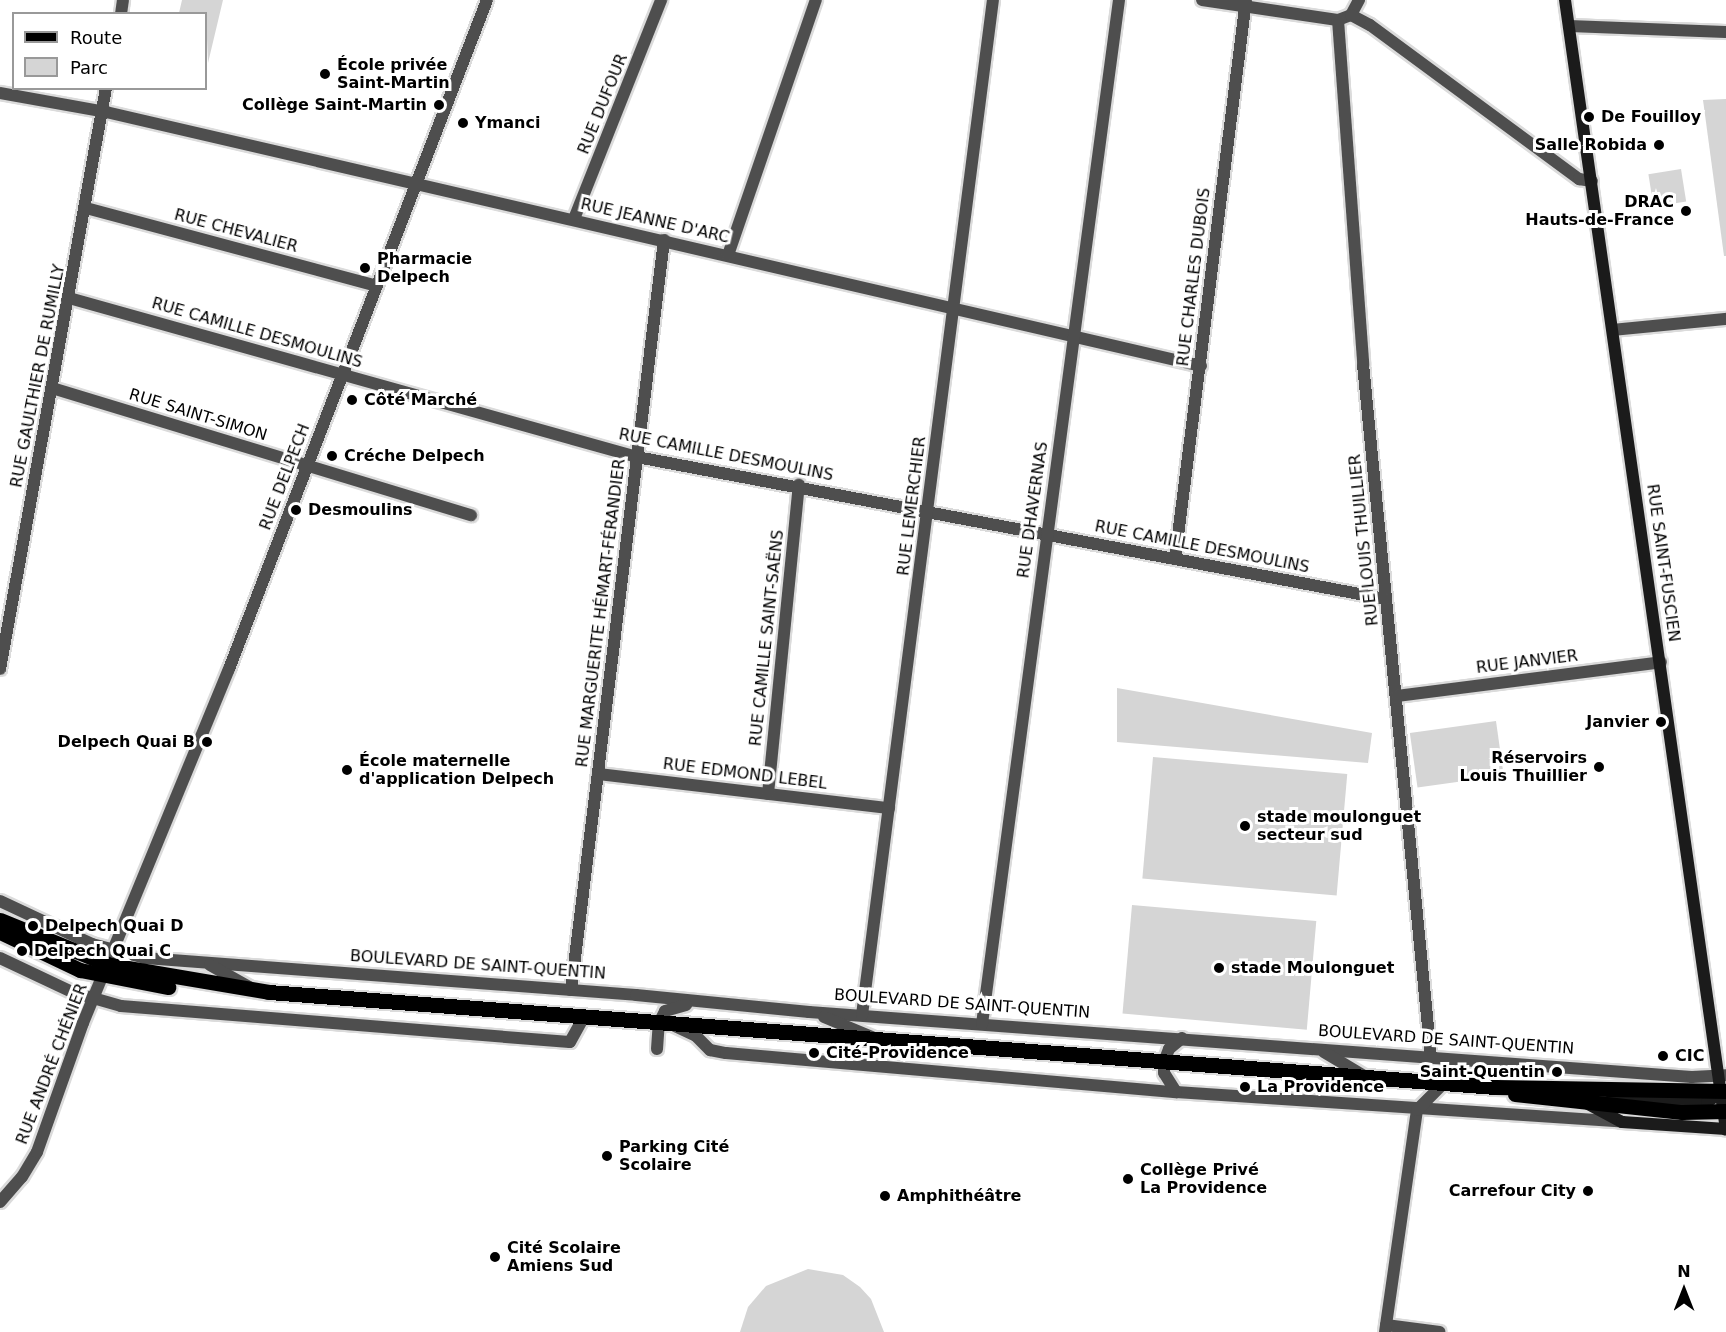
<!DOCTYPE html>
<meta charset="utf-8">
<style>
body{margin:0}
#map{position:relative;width:1726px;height:1332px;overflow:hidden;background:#fff;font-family:"DejaVu Sans",sans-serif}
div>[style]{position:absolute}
.green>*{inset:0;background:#d5d5d5;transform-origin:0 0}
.roads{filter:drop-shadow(2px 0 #dbdbdb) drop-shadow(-2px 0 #dbdbdb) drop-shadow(0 2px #dbdbdb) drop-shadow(0 -2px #dbdbdb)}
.minor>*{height:12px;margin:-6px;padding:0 6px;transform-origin:6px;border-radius:6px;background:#4e4e4e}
.tertiary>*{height:12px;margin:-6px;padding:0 6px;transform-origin:6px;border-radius:6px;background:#4e4e4e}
.secondary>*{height:12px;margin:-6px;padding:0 6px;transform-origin:6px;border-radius:6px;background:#1b1b1b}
.primary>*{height:15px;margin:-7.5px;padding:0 7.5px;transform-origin:7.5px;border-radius:7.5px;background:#000}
.dots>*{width:16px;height:16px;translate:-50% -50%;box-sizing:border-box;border:3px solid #fff;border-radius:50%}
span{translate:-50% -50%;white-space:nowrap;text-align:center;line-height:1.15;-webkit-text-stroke:6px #fff;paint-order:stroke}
.poi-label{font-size:16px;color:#000;font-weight:700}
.left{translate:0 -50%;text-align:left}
.right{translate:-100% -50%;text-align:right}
.street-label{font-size:16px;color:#000}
.legend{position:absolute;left:12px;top:12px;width:195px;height:78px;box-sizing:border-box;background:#fff;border:2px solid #999;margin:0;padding:8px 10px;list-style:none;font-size:18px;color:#000}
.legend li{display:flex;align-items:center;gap:12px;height:30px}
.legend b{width:30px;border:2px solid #999}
.north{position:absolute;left:1654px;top:1260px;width:60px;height:60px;-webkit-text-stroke:4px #fff;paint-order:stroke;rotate:0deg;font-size:16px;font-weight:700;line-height:24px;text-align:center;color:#000}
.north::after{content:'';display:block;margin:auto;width:21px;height:27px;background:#000;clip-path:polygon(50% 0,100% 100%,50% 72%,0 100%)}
</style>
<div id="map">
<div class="green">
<div style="clip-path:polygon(182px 0,223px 0,208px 63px,206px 14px,179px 13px)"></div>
<div style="clip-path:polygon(1726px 99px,1726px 256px,1724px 256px,1703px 100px)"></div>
<div style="left:1681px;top:169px;width:33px;height:33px;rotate:81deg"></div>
<div style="clip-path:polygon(1117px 688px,1372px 733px,1368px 763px,1117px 742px)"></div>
<div style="left:1496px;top:721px;width:55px;height:87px;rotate:82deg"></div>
<div style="left:1153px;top:757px;width:195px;height:122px;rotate:5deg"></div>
<div style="left:1132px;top:905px;width:185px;height:109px;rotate:5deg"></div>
<div style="clip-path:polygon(808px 1269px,843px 1275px,860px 1287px,871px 1299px,884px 1332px,740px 1332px,748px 1307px,766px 1286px)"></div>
</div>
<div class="roads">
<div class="minor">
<div style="left:1202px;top:0;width:137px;rotate:8.4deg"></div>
<div style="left:1338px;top:20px;width:14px;rotate:-21deg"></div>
<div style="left:1351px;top:15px;width:17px;rotate:-62deg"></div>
<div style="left:121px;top:14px;width:14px;rotate:-82deg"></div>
<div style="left:1351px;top:15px;width:21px;rotate:28deg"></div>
<div style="left:1370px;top:25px;width:260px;rotate:36.4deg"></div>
<div style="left:1579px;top:179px;width:13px;rotate:9deg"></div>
<div style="left:1338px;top:20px;width:345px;rotate:85.8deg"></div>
<div style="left:1363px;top:364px;width:696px;rotate:84.4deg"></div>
<div style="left:1569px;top:26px;width:157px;rotate:2.2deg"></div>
<div style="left:0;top:93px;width:108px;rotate:10.2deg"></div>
<div style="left:106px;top:112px;width:1124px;rotate:13.06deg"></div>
<div style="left:86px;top:208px;width:301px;rotate:15deg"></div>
<div style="left:574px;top:219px;width:236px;rotate:-68.3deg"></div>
<div style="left:728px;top:255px;width:270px;rotate:-71deg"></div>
<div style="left:69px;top:298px;width:590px;rotate:15.64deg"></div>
<div style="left:637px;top:457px;width:762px;rotate:10.74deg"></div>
<div style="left:1613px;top:330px;width:114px;rotate:-5.6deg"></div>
<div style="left:52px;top:388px;width:438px;rotate:16.9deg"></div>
<div style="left:1175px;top:559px;width:563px;rotate:-82.76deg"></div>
<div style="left:0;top:669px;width:591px;rotate:-79.66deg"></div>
<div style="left:1397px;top:696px;width:266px;rotate:-7.3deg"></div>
<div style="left:598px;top:774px;width:293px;rotate:6.7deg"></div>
<div style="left:768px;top:794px;width:311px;rotate:-84.3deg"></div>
<div style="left:0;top:901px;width:102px;rotate:25.1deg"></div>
<div style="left:92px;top:944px;width:55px;rotate:14.8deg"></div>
<div style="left:145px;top:958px;width:492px;rotate:4.3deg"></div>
<div style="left:636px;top:995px;width:174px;rotate:5.6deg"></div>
<div style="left:809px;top:1012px;width:885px;rotate:4.21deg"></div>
<div style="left:1692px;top:1077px;width:34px;rotate:-3deg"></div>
<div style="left:0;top:958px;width:80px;rotate:25.3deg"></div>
<div style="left:72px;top:992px;width:51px;rotate:15.9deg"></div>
<div style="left:121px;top:1006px;width:450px;rotate:4.6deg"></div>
<div style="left:570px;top:1042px;width:29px;rotate:-61deg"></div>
<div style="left:210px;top:965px;width:45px;rotate:29.4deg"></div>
<div style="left:571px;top:990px;width:756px;rotate:-82.93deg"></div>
<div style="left:862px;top:1015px;width:1023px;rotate:-82.65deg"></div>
<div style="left:824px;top:1017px;width:52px;rotate:22.6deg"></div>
<div style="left:982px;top:1024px;width:1033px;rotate:-82.38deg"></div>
<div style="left:675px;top:1026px;width:23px;rotate:25deg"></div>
<div style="left:696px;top:1036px;width:20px;rotate:45deg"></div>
<div style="left:710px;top:1050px;width:16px;rotate:11deg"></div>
<div style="left:726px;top:1053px;width:452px;rotate:5deg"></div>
<div style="left:1176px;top:1092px;width:447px;rotate:3.8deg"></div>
<div style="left:657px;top:1049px;width:26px;rotate:-86deg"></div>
<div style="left:659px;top:1023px;width:13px;rotate:-63deg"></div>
<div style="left:665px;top:1011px;width:22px;rotate:-16deg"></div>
<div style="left:1324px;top:1052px;width:49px;rotate:30.8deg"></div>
<div style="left:1176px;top:1092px;width:22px;rotate:-122deg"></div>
<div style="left:1164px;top:1073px;width:11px;rotate:-90deg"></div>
<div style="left:1164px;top:1062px;width:14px;rotate:-69deg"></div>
<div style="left:1169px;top:1049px;width:17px;rotate:-40deg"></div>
<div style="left:1386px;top:1325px;width:54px;rotate:7.4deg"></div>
<div style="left:1385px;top:1332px;width:224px;rotate:-81.8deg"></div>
<div style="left:1417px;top:1110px;width:38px;rotate:-45deg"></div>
</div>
<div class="tertiary">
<div style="left:0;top:1202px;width:33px;rotate:-49deg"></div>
<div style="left:22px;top:1177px;width:29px;rotate:-59deg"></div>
<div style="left:37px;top:1152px;width:137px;rotate:-70.4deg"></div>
<div style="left:83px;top:1023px;width:383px;rotate:-67.6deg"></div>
<div style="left:229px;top:669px;width:717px;rotate:-68.91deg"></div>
</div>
<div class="secondary">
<div style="left:1565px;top:0;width:1141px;rotate:81.89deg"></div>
<div style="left:1612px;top:1098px;width:95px;rotate:2.4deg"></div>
<div style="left:1707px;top:1102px;width:18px;rotate:-34deg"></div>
<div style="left:1588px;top:1104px;width:38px;rotate:28deg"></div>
<div style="left:1622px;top:1122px;width:104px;rotate:3.9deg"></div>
</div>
<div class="primary">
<div style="left:0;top:920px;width:119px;rotate:22.2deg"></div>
<div style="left:110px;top:965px;width:161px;rotate:9.6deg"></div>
<div style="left:269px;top:992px;width:1230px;rotate:4.43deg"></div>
<div style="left:1495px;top:1087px;width:231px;rotate:1deg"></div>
<div style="left:0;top:932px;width:89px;rotate:25.4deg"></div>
<div style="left:80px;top:970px;width:90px;rotate:10.9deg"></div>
<div style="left:1515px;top:1094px;width:168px;rotate:6.2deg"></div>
<div style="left:1682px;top:1112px;width:44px;rotate:-1.3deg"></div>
</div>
</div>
<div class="dots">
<div style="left:325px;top:74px;background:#000"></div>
<div style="left:439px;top:105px;background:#000"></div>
<div style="left:1589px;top:117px;background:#000"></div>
<div style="left:463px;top:123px;background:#000"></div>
<div style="left:1659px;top:145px;background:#000"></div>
<div style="left:1686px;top:211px;background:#000"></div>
<div style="left:365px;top:268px;background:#000"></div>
<div style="left:352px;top:400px;background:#000"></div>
<div style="left:332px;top:456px;background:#000"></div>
<div style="left:296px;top:510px;background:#000"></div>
<div style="left:1661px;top:722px;background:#000"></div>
<div style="left:207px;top:742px;background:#000"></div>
<div style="left:1599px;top:767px;background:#000"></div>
<div style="left:347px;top:770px;background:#000"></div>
<div style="left:1245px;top:826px;background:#000"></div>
<div style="left:33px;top:926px;background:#000"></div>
<div style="left:22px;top:951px;background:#000"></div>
<div style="left:1219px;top:968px;background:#000"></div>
<div style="left:814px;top:1053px;background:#000"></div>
<div style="left:1663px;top:1056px;background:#000"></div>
<div style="left:1557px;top:1072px;background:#000"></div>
<div style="left:1245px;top:1087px;background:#000"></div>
<div style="left:607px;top:1156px;background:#000"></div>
<div style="left:1128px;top:1179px;background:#000"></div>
<div style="left:1588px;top:1191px;background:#000"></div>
<div style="left:885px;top:1196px;background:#000"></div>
<div style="left:495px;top:1257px;background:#000"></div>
</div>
<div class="poi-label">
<span class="left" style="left:337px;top:74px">École privée<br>Saint-Martin</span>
<span class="right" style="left:427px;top:105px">Collège Saint-Martin</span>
<span class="left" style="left:1601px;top:117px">De Fouilloy</span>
<span class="left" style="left:475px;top:123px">Ymanci</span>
<span class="right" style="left:1647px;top:145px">Salle Robida</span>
<span class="right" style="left:1674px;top:211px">DRAC<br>Hauts-de-France</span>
<span class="left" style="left:377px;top:268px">Pharmacie<br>Delpech</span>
<span class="left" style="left:364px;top:400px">Côté Marché</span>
<span class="left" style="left:344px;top:456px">Créche Delpech</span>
<span class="left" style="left:308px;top:510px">Desmoulins</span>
<span class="right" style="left:1649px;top:722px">Janvier</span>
<span class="right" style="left:195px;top:742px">Delpech Quai B</span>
<span class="right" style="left:1587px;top:767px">Réservoirs<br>Louis Thuillier</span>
<span class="left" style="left:359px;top:770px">École maternelle<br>d'application Delpech</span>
<span class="left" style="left:1257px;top:826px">stade moulonguet<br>secteur sud</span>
<span class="left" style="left:45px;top:926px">Delpech Quai D</span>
<span class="left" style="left:34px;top:951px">Delpech Quai C</span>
<span class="left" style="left:1231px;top:968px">stade Moulonguet</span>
<span class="left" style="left:826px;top:1053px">Cité-Providence</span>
<span class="left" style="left:1675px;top:1056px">CIC</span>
<span class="right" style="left:1545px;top:1072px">Saint-Quentin</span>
<span class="left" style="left:1257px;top:1087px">La Providence</span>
<span class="left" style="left:619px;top:1156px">Parking Cité<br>Scolaire</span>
<span class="left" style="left:1140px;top:1179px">Collège Privé<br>La Providence</span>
<span class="right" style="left:1576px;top:1191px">Carrefour City</span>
<span class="left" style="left:897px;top:1196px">Amphithéâtre</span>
<span class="left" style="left:507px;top:1257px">Cité Scolaire<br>Amiens Sud</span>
</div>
<div class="street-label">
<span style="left:603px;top:104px;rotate:-68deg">RUE DUFOUR</span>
<span style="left:655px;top:221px;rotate:13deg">RUE JEANNE D'ARC</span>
<span style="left:236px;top:231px;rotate:15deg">RUE CHEVALIER</span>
<span style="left:1194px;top:277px;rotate:-83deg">RUE CHARLES DUBOIS</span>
<span style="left:257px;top:333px;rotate:16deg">RUE CAMILLE DESMOULINS</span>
<span style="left:38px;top:376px;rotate:-79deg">RUE GAULTHIER DE RUMILLY</span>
<span style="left:198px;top:415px;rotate:17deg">RUE SAINT-SIMON</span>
<span style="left:726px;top:455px;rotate:11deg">RUE CAMILLE DESMOULINS</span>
<span style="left:285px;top:477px;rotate:-69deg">RUE DELPECH</span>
<span style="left:912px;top:506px;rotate:-83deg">RUE LEMERCHIER</span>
<span style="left:1033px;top:510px;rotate:-82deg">RUE DHAVERNAS</span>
<span style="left:1364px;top:540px;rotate:-96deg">RUE LOUIS THUILLIER</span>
<span style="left:1202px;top:547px;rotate:11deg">RUE CAMILLE DESMOULINS</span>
<span style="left:1663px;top:563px;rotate:82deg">RUE SAINT-FUSCIEN</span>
<span style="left:601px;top:613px;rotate:-83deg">RUE MARGUERITE HÉMART-FÉRANDIER</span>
<span style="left:767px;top:638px;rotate:-84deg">RUE CAMILLE SAINT-SAËNS</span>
<span style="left:1527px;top:662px;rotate:-7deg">RUE JANVIER</span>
<span style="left:745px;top:774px;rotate:7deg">RUE EDMOND LEBEL</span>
<span style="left:478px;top:965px;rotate:4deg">BOULEVARD DE SAINT-QUENTIN</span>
<span style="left:962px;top:1004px;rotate:4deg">BOULEVARD DE SAINT-QUENTIN</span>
<span style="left:1446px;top:1040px;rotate:4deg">BOULEVARD DE SAINT-QUENTIN</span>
<span style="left:52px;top:1064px;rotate:-69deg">RUE ANDRÉ CHÉNIER</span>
</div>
<ul class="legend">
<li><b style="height:8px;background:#000"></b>Route</li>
<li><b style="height:16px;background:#d5d5d5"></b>Parc</li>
</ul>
<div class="north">N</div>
</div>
